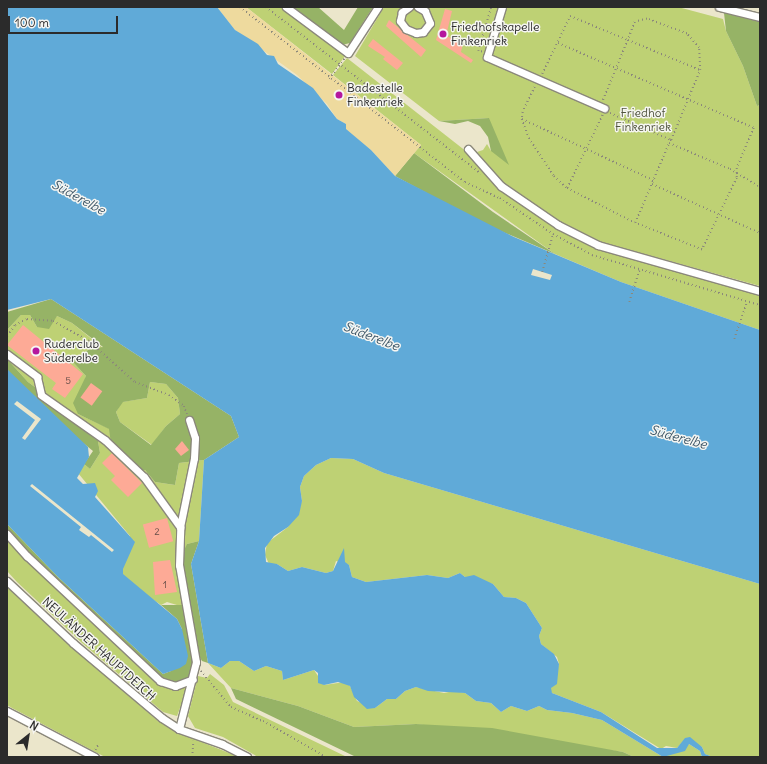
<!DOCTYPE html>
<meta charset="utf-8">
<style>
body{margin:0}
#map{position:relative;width:767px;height:764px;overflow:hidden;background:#ebe6cb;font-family:Delius,sans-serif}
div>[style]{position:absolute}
.green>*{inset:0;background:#bed174}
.forest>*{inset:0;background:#96b366}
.sand>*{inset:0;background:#eeda9e}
.water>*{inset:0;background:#60aad8}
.pier>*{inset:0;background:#ebe6cb}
.building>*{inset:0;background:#fdaa96;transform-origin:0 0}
.path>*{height:1.5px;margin-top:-0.75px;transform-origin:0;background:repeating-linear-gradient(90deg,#8b887b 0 1px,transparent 0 4px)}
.roads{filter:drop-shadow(1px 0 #8b887b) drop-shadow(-1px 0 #8b887b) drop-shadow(0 1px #8b887b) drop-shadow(0 -1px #8b887b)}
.minor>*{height:7px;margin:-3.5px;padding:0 3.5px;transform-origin:3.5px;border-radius:3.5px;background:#fff}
.dots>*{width:11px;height:11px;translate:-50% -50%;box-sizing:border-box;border:2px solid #f6f6f2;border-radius:50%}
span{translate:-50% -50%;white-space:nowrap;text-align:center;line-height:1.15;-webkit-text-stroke:3px #f6f6f2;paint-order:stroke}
.number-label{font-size:10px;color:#604b46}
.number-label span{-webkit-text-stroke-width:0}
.poi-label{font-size:12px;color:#2b2b2b}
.left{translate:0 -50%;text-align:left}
.park-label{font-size:12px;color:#50543d}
.street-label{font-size:12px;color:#2b2b2b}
.water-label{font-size:13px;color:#3e5768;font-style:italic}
.frame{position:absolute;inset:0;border:8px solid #2b2b2b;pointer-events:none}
.north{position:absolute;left:8px;top:716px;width:40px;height:40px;-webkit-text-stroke:3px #f6f6f2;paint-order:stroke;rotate:30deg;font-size:11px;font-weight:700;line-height:16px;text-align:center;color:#2b2b2b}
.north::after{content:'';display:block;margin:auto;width:14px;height:18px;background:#2b2b2b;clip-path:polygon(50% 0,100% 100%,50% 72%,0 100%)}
.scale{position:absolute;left:8px;top:16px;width:110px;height:18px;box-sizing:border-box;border:2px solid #2b2b2b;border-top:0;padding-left:5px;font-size:12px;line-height:14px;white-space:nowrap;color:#2b2b2b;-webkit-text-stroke:3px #f6f6f2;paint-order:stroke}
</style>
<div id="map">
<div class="green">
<div style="clip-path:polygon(246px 7px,281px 7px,345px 56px,332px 74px)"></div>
<div style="clip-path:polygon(384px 7px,678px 7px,723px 19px,726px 31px,743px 66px,757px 106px,760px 105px,760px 286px,601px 242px,565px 226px,505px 185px,477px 152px,483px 150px,487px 144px,491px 151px,489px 118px,439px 121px,355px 56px)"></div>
<div style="clip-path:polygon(347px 58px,467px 152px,500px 189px,566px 234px,624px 257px,760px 293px,760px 330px,621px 282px,555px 254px,414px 153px,421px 145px,333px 75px)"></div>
<div style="clip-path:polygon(21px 315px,30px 315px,37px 327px,57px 316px,72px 323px,103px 348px,88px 350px,72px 361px,86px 376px,78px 414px,110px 429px,112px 451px,145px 470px,155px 482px,175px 485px,179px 463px,204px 460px,199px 541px,187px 544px,184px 576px,190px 609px,167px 602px,161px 605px,120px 577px,130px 536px,78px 473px,84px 464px,90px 469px,100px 453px,98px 441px,58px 404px,28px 382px,7px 359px,7px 330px)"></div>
<div style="clip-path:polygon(150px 382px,166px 384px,178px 398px,180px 414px,166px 426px,152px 445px,120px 422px,116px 412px,122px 402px,147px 398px)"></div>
<div style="clip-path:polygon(331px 458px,353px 459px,384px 473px,760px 584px,760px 757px,713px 757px,705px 754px,702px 747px,685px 739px,677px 748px,666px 746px,661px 749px,601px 712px,552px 693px,550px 690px,559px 664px,557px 657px,541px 644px,539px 636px,542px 628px,526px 603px,516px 598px,504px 597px,493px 584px,465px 577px,460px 573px,448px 578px,427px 575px,366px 582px,352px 577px,349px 565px,336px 561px,333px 571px,326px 573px,302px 567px,288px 571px,277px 564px,269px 564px,265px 555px,267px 543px,288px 527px,302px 501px,300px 487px,304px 476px,316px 465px)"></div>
<div style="clip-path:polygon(7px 536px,157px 682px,173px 689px,189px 684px,177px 716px,163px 712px,81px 642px,17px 582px,7px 571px)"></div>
<div style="clip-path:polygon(7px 586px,79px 653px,158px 721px,179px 733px,239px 757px,105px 757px,12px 708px,7px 705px)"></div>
<div style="clip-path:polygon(230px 661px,239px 661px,254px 671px,266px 666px,282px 671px,283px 680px,314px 670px,324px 685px,345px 682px,350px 686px,357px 701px,375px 708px,387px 699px,396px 699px,405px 691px,416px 687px,444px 693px,454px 691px,465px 693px,476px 701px,491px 703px,501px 712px,511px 706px,527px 711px,539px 706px,547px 710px,572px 713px,602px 720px,663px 757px,689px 744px,700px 751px,702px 757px,634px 757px,623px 752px,416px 724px,354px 727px,298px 706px,231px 688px,208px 663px,221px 668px)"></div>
<div style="clip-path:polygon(210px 674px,224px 685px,233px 702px,347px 757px,258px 757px,223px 737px,195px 728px,188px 716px,198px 676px,207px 678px)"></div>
</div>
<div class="forest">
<div style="clip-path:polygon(291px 7px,318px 7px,344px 30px,358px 7px,373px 7px,350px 43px,342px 45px)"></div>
<div style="clip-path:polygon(724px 13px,760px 22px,760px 105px,757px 106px,743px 66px,726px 31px)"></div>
<div style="clip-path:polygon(489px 118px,509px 165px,491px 151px,488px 137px,480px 126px,468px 121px,455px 124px,439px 121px)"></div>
<div style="clip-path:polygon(414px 153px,493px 212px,555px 254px,482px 223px,395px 176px)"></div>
<div style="clip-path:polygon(evenodd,51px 299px,231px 416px,239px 437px,204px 460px,179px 463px,175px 485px,155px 482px,145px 470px,134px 471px,112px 451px,109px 429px,78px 414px,73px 403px,86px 376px,72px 361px,88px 350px,103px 347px,72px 323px,57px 316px,49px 329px,37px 327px,30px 315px,21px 315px,7px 330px,7px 312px,51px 299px,150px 382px,166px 384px,178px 398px,180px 414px,166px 426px,151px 445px,120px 422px,116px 412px,123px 402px,147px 398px,150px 382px)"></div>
<div style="clip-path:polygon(7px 359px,28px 382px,58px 404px,78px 425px,98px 441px,100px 453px,90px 469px,84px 464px,93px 451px,44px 411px,7px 374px)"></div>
<div style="clip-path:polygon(7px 524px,58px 577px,163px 674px,171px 671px,182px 629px,177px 619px,161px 605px,183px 605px,194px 653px,191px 676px,181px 683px,166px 684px,7px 533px)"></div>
<div style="clip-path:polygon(199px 541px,191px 564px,208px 663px,202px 661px,198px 654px,182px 555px,187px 544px)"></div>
<div style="clip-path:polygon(231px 688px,298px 706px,354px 727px,416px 724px,492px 728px,623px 752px,634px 757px,356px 757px,236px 699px)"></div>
</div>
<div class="sand">
<div style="clip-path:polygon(217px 7px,246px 7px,421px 145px,395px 176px,371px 150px,345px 129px,346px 124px,337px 119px,327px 104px,297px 75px,235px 30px)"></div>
</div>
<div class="water">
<div style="clip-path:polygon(7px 7px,217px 7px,235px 30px,258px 44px,267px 55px,274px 56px,278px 64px,313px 88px,337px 119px,346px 124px,346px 129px,371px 150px,395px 176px,514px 237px,621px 282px,760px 330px,760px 584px,384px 473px,353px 459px,331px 458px,316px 465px,304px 476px,300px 487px,302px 501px,299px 515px,288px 527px,274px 536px,265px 548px,266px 562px,277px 564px,288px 571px,302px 567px,326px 573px,333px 571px,344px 548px,345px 562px,349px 565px,352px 577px,366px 582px,427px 575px,448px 578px,460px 573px,465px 577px,474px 575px,493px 584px,504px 597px,516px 598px,526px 603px,542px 628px,539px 636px,541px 644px,554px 654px,559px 664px,557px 684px,551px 688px,552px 693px,601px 712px,657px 748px,677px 748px,685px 738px,690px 737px,702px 747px,705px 754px,713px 757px,702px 757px,700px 751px,689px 744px,685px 751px,663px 757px,602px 720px,572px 713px,547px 710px,539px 706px,527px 711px,511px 706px,501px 712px,491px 703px,476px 701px,465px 693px,428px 691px,416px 687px,405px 691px,396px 699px,387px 699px,375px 708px,367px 709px,354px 697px,350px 686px,338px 682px,324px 685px,318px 683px,318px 673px,314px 670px,283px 680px,282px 671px,266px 666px,254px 671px,239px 661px,230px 661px,221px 668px,208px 663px,191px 564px,199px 541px,204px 460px,239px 437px,231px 416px,51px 299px,7px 310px)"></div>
<div style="clip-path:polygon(7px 369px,88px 447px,89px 457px,77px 478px,83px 484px,95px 483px,98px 491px,95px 497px,135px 542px,123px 569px,123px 574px,177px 619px,182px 629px,188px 656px,186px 664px,180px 668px,163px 674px,58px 577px,7px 524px)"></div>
</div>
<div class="pier">
<div style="clip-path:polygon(533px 269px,552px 275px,550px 280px,531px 275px)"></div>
<div style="clip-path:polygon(17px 401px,41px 419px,25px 440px,22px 438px,35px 420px,14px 404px)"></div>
<div style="clip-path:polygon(32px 484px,114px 550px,112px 552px,91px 535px,89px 537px,79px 530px,81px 527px,30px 486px)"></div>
</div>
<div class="building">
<div style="clip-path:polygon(445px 9px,452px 11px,446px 36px,463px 43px,461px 52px,473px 60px,471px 63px,436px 40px)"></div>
<div style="clip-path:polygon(389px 20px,426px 50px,421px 57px,386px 26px)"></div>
<div style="clip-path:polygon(373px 39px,403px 63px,397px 70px,383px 59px,385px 57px,368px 46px)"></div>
<div style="clip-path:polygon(23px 325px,83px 374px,65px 398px,52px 389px,56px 383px,7px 345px)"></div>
<div style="left:91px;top:383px;width:14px;height:18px;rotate:36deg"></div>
<div style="clip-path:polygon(182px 441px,189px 450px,181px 456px,175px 449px)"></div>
<div style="clip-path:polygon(112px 453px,142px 483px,128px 497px,111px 480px,115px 476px,102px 463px)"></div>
<div style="left:167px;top:518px;width:24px;height:25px;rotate:75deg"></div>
<div style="clip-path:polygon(170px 560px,177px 592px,155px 595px,153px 562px)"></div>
</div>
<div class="path">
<div style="left:240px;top:7px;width:285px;rotate:37.9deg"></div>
<div style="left:465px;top:182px;width:38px;rotate:25deg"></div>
<div style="left:500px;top:198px;width:64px;rotate:34.2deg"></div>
<div style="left:553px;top:234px;width:44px;rotate:28.3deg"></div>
<div style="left:592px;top:255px;width:175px;rotate:16.6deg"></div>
<div style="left:266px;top:7px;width:272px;rotate:37.8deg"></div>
<div style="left:558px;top:43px;width:214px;rotate:23.4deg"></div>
<div style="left:754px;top:128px;width:43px;rotate:113deg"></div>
<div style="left:737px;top:168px;width:10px;rotate:90deg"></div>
<div style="left:737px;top:178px;width:80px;rotate:115.9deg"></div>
<div style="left:702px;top:250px;width:72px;rotate:-158.1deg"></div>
<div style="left:482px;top:52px;width:4px;rotate:-166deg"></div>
<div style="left:478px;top:51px;width:46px;rotate:-73.5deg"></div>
<div style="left:542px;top:74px;width:64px;rotate:-64.2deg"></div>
<div style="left:570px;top:16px;width:63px;rotate:22.5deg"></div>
<div style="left:628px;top:40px;width:66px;rotate:112.3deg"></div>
<div style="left:329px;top:79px;width:26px;rotate:-53deg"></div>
<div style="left:535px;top:87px;width:28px;rotate:116deg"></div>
<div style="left:523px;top:112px;width:7px;rotate:98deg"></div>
<div style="left:522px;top:119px;width:20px;rotate:70deg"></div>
<div style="left:529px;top:138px;width:45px;rotate:56.7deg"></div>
<div style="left:554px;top:176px;width:18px;rotate:43deg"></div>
<div style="left:567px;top:188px;width:76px;rotate:27.2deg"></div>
<div style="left:635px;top:223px;width:87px;rotate:-67deg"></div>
<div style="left:610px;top:113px;width:67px;rotate:23.9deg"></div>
<div style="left:671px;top:140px;width:4px;rotate:124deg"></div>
<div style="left:669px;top:143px;width:66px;rotate:23.1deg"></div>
<div style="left:730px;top:169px;width:35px;rotate:31deg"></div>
<div style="left:522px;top:119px;width:145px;rotate:25deg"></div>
<div style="left:671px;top:140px;width:76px;rotate:-67.5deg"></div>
<div style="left:700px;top:70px;width:22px;rotate:-93deg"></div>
<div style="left:699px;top:48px;width:18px;rotate:-131deg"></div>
<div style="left:687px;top:34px;width:43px;rotate:-159.4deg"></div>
<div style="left:647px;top:19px;width:12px;rotate:166deg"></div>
<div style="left:635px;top:22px;width:19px;rotate:111deg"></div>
<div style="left:628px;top:40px;width:78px;rotate:22.6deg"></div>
<div style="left:652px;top:184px;width:119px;rotate:24.4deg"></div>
<div style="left:567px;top:188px;width:82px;rotate:-64.1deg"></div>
<div style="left:542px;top:272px;width:40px;rotate:-74deg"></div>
<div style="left:629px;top:302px;width:33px;rotate:-72deg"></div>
<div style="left:7px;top:336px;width:14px;rotate:-54deg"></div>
<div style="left:15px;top:325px;width:13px;rotate:-27deg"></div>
<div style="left:27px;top:319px;width:26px;rotate:4deg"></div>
<div style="left:53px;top:321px;width:41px;rotate:29.1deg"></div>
<div style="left:89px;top:341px;width:62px;rotate:41.7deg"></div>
<div style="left:135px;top:382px;width:36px;rotate:21deg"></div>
<div style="left:169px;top:395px;width:19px;rotate:36deg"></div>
<div style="left:184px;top:406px;width:9px;rotate:69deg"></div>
<div style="left:734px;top:339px;width:39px;rotate:-71deg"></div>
<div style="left:201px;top:671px;width:47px;rotate:50.2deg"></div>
<div style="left:231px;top:707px;width:35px;rotate:24deg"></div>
<div style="left:263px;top:721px;width:73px;rotate:29.7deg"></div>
<div style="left:95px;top:750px;width:6px;rotate:-59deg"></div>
<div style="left:192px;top:757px;width:16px;rotate:-86deg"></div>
</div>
<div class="roads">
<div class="minor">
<div style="left:286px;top:7px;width:77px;rotate:36.6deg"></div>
<div style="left:348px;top:53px;width:55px;rotate:-56.9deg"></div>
<div style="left:409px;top:7px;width:9px;rotate:144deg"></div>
<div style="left:402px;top:12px;width:9px;rotate:103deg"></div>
<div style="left:400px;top:21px;width:10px;rotate:53deg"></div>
<div style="left:406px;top:29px;width:11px;rotate:22deg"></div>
<div style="left:416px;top:33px;width:7px;rotate:-8deg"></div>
<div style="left:423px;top:32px;width:11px;rotate:-52deg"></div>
<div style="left:430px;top:23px;width:13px;rotate:-113deg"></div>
<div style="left:425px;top:11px;width:8px;rotate:-150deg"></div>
<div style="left:502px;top:7px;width:52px;rotate:106.7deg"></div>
<div style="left:487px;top:57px;width:128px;rotate:23.6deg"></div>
<div style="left:719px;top:7px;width:42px;rotate:13.7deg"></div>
<div style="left:468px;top:149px;width:50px;rotate:48.3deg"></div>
<div style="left:501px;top:186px;width:69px;rotate:34.4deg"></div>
<div style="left:558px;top:225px;width:45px;rotate:26.6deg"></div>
<div style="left:598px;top:245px;width:168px;rotate:15.9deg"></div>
<div style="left:7px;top:354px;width:38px;rotate:37deg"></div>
<div style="left:37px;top:377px;width:18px;rotate:77deg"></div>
<div style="left:41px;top:395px;width:78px;rotate:35.1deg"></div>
<div style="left:105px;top:440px;width:54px;rotate:43.5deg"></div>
<div style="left:144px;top:477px;width:62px;rotate:54.2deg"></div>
<div style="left:7px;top:534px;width:30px;rotate:48deg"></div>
<div style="left:27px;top:556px;width:183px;rotate:43.2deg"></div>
<div style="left:160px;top:681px;width:16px;rotate:18deg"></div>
<div style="left:175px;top:686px;width:19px;rotate:-21deg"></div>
<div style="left:7px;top:581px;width:91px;rotate:43.2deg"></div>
<div style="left:73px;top:643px;width:116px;rotate:40.1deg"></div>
<div style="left:162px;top:718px;width:20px;rotate:33deg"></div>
<div style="left:179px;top:729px;width:46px;rotate:19.2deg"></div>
<div style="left:222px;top:744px;width:28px;rotate:27deg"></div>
<div style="left:7px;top:711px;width:99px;rotate:27.6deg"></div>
<div style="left:179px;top:729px;width:69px;rotate:-75.8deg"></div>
<div style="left:196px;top:662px;width:98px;rotate:-99.9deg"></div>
<div style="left:179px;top:565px;width:38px;rotate:-88deg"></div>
<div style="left:180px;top:527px;width:70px;rotate:-78.5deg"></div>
<div style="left:194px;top:458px;width:20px;rotate:-87deg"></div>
<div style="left:195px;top:438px;width:19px;rotate:-108deg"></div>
</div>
</div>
<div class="dots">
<div style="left:443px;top:34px;background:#b5179e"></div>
<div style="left:339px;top:95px;background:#b5179e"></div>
<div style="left:36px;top:351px;background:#b5179e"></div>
</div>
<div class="number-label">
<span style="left:68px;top:381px">5</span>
<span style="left:157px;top:532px">2</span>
<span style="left:165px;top:585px">1</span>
</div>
<div class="poi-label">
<span class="left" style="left:451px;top:34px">Friedhofskapelle<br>Finkenriek</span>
<span class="left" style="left:347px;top:95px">Badestelle<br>Finkenriek</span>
<span class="left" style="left:44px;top:351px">Ruderclub<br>Süderelbe</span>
</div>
<div class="park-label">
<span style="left:643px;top:120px">Friedhof<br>Finkenriek</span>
</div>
<div class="street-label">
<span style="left:99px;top:649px;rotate:42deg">NEULÄNDER HAUPTDEICH</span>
</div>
<div class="water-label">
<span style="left:78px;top:198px;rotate:29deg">Süderelbe</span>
<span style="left:371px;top:337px;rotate:21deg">Süderelbe</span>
<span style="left:678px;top:438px;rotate:15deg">Süderelbe</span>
</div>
<div class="frame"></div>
<div class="north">N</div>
<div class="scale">100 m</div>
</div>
